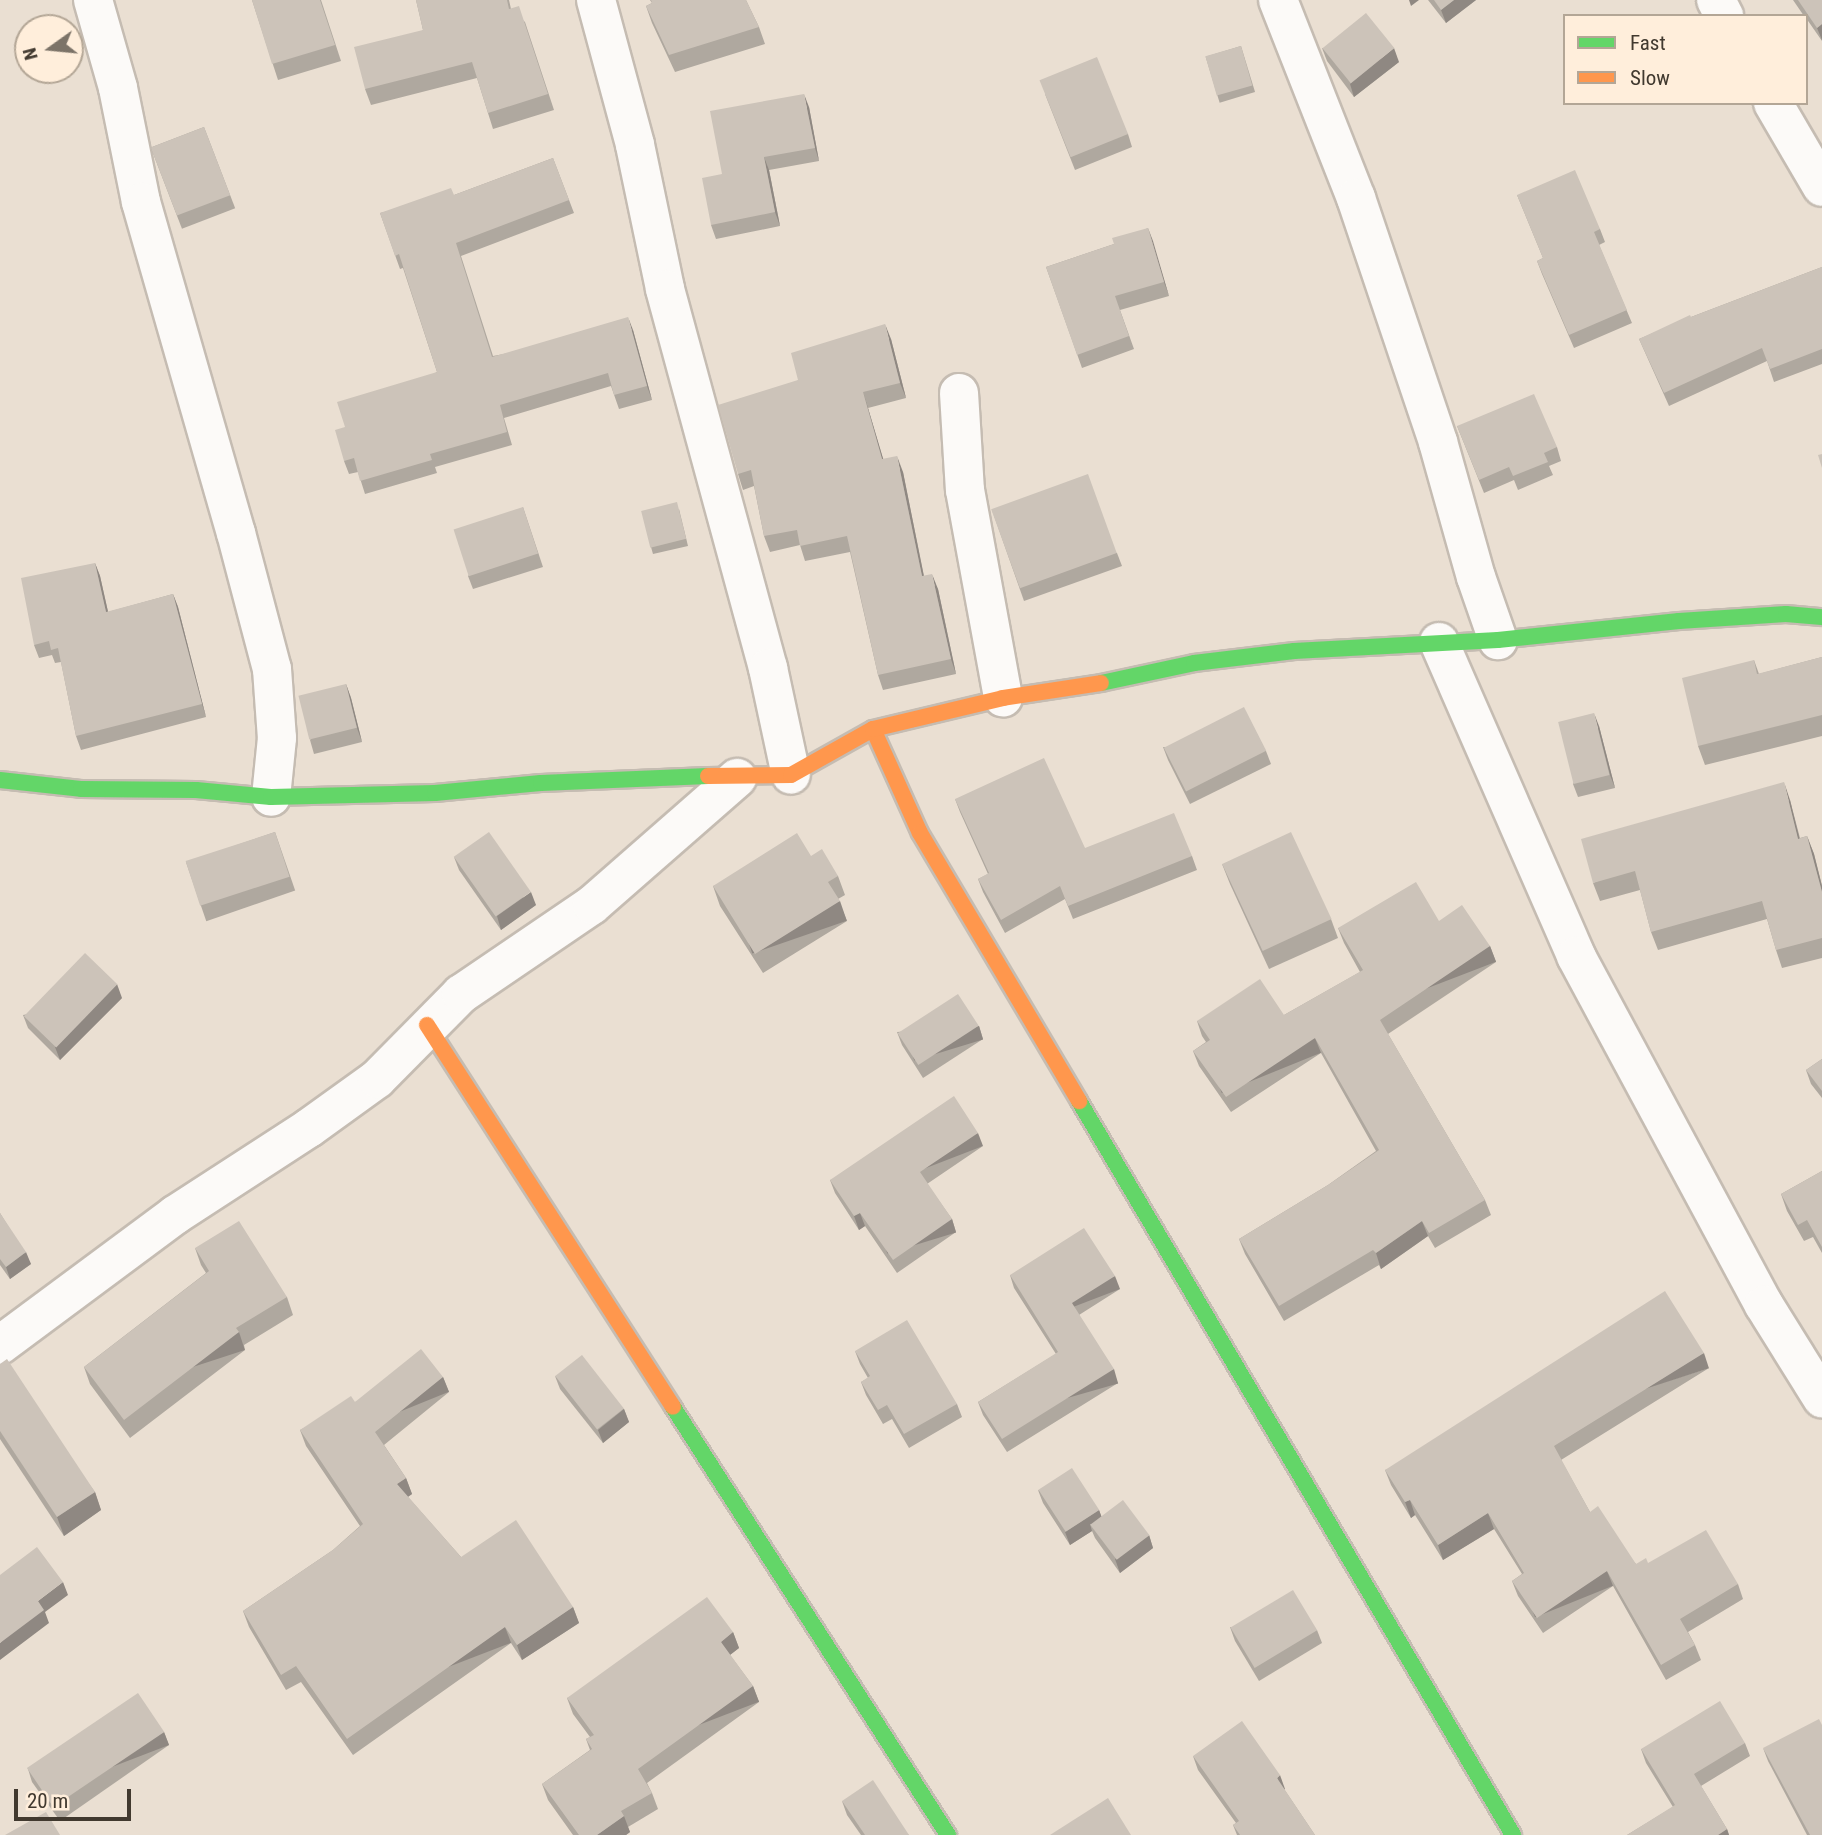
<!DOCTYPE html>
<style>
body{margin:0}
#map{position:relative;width:1822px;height:1835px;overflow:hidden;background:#eadfd2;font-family:"Roboto Condensed",sans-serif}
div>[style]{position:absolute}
.roads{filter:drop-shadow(2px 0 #c5bcb2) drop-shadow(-2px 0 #c5bcb2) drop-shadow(0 2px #c5bcb2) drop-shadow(0 -2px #c5bcb2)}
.street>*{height:38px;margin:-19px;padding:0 19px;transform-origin:19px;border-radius:19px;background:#fcfaf8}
.fast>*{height:16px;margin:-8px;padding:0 8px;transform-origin:8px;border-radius:8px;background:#63d668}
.slow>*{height:16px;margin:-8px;padding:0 8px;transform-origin:8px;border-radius:8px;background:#ff974d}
.wall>*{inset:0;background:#afa89f;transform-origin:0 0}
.shaded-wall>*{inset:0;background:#8f8882;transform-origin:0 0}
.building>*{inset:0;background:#ccc3b9;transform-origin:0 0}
span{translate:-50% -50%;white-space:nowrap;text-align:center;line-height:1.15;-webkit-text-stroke:6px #ffeedb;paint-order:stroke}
.legend{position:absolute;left:1563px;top:14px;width:245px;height:91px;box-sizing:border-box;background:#ffeedb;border:2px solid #b3a696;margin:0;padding:9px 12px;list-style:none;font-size:21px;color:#41392f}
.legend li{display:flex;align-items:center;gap:14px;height:35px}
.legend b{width:35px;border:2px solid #b3a696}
.north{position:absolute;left:14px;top:14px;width:70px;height:70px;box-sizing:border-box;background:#ffeedb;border:2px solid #b3a696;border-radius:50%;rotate:255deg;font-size:19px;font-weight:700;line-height:28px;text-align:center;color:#41392f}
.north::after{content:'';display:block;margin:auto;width:24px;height:32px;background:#7c7368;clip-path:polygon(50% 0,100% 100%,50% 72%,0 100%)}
.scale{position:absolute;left:14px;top:1789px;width:117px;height:32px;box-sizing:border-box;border:4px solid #41392f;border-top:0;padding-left:9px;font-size:21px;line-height:24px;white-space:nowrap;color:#41392f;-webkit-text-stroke:5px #ffeedb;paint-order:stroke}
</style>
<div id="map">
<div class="roads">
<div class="street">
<div style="left:93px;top:0;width:91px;rotate:74.1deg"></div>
<div style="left:118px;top:88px;width:116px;rotate:78.6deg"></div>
<div style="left:141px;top:202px;width:344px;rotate:74deg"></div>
<div style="left:236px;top:533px;width:141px;rotate:75.2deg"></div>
<div style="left:272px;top:669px;width:69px;rotate:85.9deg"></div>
<div style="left:277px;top:738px;width:59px;rotate:95.8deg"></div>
<div style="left:596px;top:0;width:150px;rotate:74.9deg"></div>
<div style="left:635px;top:145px;width:147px;rotate:78.2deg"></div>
<div style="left:665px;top:289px;width:393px;rotate:74.8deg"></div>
<div style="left:768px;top:668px;width:109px;rotate:77.9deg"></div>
<div style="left:1278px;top:0;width:213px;rotate:68.5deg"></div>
<div style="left:1356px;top:198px;width:257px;rotate:71.4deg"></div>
<div style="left:1438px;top:442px;width:140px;rotate:74.3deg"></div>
<div style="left:1476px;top:577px;width:67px;rotate:70.8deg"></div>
<div style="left:1716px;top:0;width:18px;rotate:63deg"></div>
<div style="left:1773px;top:103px;width:97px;rotate:59.7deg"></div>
<div style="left:959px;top:393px;width:97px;rotate:86.5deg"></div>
<div style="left:965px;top:490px;width:211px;rotate:79.6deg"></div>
<div style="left:1439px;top:642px;width:343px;rotate:66.4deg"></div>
<div style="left:1576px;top:956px;width:396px;rotate:61.7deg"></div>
<div style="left:1764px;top:1305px;width:110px;rotate:58.1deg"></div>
<div style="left:0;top:1345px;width:218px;rotate:-36.6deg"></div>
<div style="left:175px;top:1215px;width:160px;rotate:-33deg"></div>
<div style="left:309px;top:1128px;width:84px;rotate:-35.8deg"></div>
<div style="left:377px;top:1079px;width:120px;rotate:-45.3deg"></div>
<div style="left:461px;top:994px;width:158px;rotate:-34.2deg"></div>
<div style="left:592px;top:905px;width:193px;rotate:-41.2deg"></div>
</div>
<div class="fast">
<div style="left:1101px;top:683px;width:95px;rotate:-12.1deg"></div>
<div style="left:1194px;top:663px;width:101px;rotate:-6.8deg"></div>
<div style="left:1294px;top:651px;width:204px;rotate:-3.1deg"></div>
<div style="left:1498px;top:640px;width:182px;rotate:-6deg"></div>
<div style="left:1679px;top:621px;width:107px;rotate:-3.7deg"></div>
<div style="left:1786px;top:614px;width:36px;rotate:5deg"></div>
<div style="left:0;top:780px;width:81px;rotate:6.3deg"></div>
<div style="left:81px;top:789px;width:115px;rotate:0.5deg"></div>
<div style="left:196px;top:790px;width:75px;rotate:5.3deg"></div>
<div style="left:271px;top:797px;width:164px;rotate:-1.4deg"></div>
<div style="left:435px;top:793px;width:106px;rotate:-5.4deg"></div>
<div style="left:541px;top:783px;width:167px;rotate:-2.4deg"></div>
<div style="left:1079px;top:1101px;width:853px;rotate:59.4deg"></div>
<div style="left:673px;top:1407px;width:509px;rotate:57.28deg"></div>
</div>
<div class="slow">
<div style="left:873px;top:729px;width:114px;rotate:65.7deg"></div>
<div style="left:920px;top:833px;width:312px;rotate:59.3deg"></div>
<div style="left:708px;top:776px;width:83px;rotate:-0.7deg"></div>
<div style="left:791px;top:775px;width:94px;rotate:-29.3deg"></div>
<div style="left:873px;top:729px;width:134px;rotate:-13.4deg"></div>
<div style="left:1003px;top:698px;width:99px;rotate:-8.7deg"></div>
<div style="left:427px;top:1025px;width:454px;rotate:57.2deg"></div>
</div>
</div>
<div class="wall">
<div style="clip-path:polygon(252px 0,321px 0,341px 61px,278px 80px)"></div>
<div style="clip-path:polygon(416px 0,509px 0,511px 9px,525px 22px,554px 110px,493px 129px,477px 78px,371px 105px,365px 89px,423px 30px)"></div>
<div style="clip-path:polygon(650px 0,746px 0,759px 27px,765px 44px,675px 72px,652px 23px,646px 6px,652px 3px)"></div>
<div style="clip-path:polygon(1428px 0,1476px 0,1446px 23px)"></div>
<div style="clip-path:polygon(1793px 0,1822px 0,1822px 41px,1806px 18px,1806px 16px,1804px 16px)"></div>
<div style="left:1241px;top:46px;width:48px;height:37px;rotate:73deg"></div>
<div style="clip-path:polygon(1322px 48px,1399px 62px,1354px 97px,1327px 61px)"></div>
<div style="clip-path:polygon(1045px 94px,1128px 134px,1132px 147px,1075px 170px)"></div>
<div style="clip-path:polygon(809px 107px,819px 161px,769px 170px,780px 226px,716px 239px,711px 225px,722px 174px)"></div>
<div style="left:204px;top:127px;width:87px;height:57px;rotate:69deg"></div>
<div style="clip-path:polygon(553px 158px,574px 213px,461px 256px,493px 356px,633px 330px,652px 400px,619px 409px,611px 386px,504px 418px,512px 445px,435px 467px,437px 473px,365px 494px,358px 472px,349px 474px,344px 461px,345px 427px,437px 372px,403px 268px,400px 269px,380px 213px,454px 195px)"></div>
<div style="clip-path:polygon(1517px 195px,1600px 229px,1605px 242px,1599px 245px,1632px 323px,1574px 348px,1542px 274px,1537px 261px,1543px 258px)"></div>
<div style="clip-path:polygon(1148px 228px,1169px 296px,1120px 310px,1134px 349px,1082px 368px,1046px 267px,1114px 244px)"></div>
<div style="clip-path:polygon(1822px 267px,1822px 364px,1774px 382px,1767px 361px,1669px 406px,1639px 339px,1691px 317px)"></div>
<div style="clip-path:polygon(891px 339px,906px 398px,868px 408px,883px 459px,903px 472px,924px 576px,938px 589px,956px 674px,883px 690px,878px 675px,850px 552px,805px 561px,800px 545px,770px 552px,764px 536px,754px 486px,743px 490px,738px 474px,798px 380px)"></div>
<div style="clip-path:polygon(1457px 426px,1557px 447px,1561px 461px,1549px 466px,1553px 475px,1518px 490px,1514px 480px,1484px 493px)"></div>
<div style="clip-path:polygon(523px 507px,543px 567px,473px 589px,468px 576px)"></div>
<div style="clip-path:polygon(679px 509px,688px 546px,653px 554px,651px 547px)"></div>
<div style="clip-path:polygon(992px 510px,1117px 553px,1122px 566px,1024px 601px)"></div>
<div style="clip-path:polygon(95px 563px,100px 576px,108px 612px,173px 594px,178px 607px,206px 717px,81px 750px,76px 736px,61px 662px,55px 663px,52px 655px,39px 658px,34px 645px)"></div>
<div style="clip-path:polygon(1822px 657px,1822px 736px,1705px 765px,1698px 746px,1754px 660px,1759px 674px)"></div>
<div style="clip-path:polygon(346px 684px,351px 698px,362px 742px,314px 754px,310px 740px)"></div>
<div style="clip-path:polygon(1599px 726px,1615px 788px,1578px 797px,1573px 784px)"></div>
<div style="clip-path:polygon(1163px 747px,1266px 751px,1271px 764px,1190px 804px,1168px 760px)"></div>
<div style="clip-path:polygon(955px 799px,1085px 848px,1192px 856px,1197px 870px,1073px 919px,1065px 899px,1005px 933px,983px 892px,978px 879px,988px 874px,960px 812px)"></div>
<div style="clip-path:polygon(1790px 800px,1800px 838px,1807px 836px,1814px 854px,1822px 886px,1822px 958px,1782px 968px,1776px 950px,1767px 919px,1658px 950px,1651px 932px,1640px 890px,1600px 901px,1593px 883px)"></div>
<div style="left:275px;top:832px;width:62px;height:94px;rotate:71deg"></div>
<div style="clip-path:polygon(811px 856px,838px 876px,845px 895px,838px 899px,847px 921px,763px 973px,720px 906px,713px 886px)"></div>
<div style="clip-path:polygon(454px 857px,536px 905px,501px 930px,459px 870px)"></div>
<div style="clip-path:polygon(1222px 864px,1331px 919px,1338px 938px,1269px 969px,1230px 884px)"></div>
<div style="clip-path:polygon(1439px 921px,1490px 946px,1496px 962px,1388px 1034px,1485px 1200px,1491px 1215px,1435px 1248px,1428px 1236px,1381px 1269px,1379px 1265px,1284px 1321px,1245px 1254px,1239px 1239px,1328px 1185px,1376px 1151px,1321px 1053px,1231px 1112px,1199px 1066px,1193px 1051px,1206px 1042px,1202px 1036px,1197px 1021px,1284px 1015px,1360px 972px,1344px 943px,1338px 928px)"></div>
<div style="clip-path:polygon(122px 998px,60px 1060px,28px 1028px,23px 1015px)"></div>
<div style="clip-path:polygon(979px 1026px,983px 1039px,923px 1078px,902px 1045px,897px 1032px)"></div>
<div style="clip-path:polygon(1822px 1059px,1822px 1098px,1811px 1084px,1806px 1070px)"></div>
<div style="clip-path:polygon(983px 1146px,927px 1184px,952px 1219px,956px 1232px,897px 1273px,865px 1226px,859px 1230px,835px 1193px,830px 1180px)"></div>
<div style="clip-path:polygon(1822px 1171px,1822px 1253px,1813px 1237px,1804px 1241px,1787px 1211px,1781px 1194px)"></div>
<div style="clip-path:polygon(0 1213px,31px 1264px,10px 1279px,0 1265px)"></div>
<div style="clip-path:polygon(195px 1248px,287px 1297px,293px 1315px,244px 1345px,245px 1350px,130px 1438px,90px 1384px,84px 1367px,206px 1273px,201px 1265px)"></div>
<div style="clip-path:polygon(1010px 1275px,1120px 1289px,1079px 1315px,1118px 1383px,1007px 1452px,983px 1415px,978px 1402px,1056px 1354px,1014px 1288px)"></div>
<div style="clip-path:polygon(855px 1351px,957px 1404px,962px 1417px,909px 1448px,892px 1419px,883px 1424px,866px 1395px,861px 1382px,868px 1378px,860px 1364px)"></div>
<div style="clip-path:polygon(0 1364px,95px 1492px,101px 1510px,64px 1536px,0 1439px)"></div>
<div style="clip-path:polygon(1709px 1368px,1561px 1460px,1590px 1512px,1636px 1564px,1648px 1563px,1738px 1584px,1743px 1599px,1688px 1632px,1695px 1645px,1701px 1660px,1666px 1680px,1613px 1586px,1543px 1633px,1518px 1596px,1512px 1581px,1522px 1574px,1494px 1529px,1443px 1560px,1415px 1515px,1411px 1518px,1391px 1485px,1385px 1470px)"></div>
<div style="clip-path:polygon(555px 1376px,624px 1409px,629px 1422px,603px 1443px,560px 1389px)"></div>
<div style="clip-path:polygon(443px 1377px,449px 1392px,384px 1445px,406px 1478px,412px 1494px,408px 1497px,461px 1557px,573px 1607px,579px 1623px,522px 1660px,511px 1643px,353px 1755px,301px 1682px,286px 1690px,249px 1627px,243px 1611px,333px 1550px,360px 1526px,306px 1446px,300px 1430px,355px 1402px)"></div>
<div style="clip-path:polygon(1038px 1490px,1099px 1510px,1101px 1516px,1149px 1535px,1153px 1548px,1120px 1573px,1095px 1538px,1092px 1531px,1070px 1545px,1043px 1503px)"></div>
<div style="clip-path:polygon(1230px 1627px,1317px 1630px,1322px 1643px,1259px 1681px,1235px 1641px)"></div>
<div style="clip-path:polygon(733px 1632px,739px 1648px,730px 1655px,753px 1686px,759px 1702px,647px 1783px,652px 1793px,658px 1809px,628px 1827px,630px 1832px,626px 1835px,573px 1835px,548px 1800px,542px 1784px,590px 1750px,586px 1739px,590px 1737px,573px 1714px,567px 1698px)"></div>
<div style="clip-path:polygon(164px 1732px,169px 1745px,60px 1821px,32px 1782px,28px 1769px)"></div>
<div style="clip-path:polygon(1745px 1743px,1750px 1756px,1701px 1786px,1727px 1829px,1729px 1835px,1627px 1835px,1673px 1807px,1646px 1763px,1641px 1749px)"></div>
<div style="clip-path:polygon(1763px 1748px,1822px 1835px,1807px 1835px,1768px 1761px)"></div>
<div style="clip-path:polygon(1193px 1756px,1285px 1789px,1284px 1789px,1315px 1835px,1237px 1835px,1233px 1825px,1236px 1823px,1198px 1770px)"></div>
<div style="clip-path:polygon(842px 1801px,909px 1835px,861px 1835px,847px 1815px)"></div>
</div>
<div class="shaded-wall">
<div style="clip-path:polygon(1409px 0,1419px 0,1411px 6px)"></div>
<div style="clip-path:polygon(1454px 0,1476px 0,1446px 23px,1441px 10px)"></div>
<div style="clip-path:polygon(1822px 24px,1822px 40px,1817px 28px)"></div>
<div style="clip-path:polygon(1394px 48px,1399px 62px,1354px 97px,1350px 84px)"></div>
<div style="clip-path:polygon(804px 94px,809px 107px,819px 161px,815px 148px)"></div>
<div style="clip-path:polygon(764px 157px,769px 170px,780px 226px,775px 212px)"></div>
<div style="clip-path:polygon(1148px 228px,1153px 241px,1169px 296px,1164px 282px)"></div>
<div style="clip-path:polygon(628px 317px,633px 330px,652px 400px,647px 386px)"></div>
<div style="clip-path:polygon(885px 324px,891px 339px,906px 398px,900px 383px)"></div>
<div style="clip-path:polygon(863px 392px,868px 408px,888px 475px,882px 459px)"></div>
<div style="clip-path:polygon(897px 456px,903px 472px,927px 592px,922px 576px)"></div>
<div style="clip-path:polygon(95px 563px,100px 576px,111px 625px,106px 612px)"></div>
<div style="clip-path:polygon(932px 574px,938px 589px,956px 674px,951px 659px)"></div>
<div style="clip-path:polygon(173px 594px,178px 607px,206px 717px,202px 704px)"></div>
<div style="clip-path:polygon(346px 684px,351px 698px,362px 742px,357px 728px)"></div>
<div style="clip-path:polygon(1594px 713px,1599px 726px,1615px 788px,1610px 775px)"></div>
<div style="clip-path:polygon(1784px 782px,1790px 800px,1804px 857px,1798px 839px)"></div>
<div style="clip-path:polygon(1807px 836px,1814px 854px,1822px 886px,1822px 892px)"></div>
<div style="clip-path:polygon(531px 892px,536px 905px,501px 930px,497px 916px)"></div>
<div style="left:840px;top:901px;width:21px;height:100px;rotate:71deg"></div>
<div style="left:1490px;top:946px;width:17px;height:133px;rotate:69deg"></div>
<div style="clip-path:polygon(117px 984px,122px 998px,60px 1060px,55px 1047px)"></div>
<div style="left:979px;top:1026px;width:14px;height:72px;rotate:73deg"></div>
<div style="left:1315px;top:1038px;width:16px;height:107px;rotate:68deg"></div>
<div style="left:978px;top:1133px;width:14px;height:70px;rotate:69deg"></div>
<div style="clip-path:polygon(860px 1213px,865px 1226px,859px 1230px,854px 1216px)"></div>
<div style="left:952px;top:1219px;width:14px;height:72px;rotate:73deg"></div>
<div style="clip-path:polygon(1422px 1221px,1428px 1236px,1381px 1269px,1376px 1253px)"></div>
<div style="clip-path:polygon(26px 1252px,31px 1264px,10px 1279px,6px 1267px)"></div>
<div style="left:1115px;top:1276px;width:14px;height:51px;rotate:69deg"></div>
<div style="left:239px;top:1332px;width:19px;height:145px;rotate:72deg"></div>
<div style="left:1704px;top:1353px;width:16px;height:176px;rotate:72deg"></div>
<div style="left:1114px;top:1369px;width:15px;height:132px;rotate:74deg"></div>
<div style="left:443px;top:1377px;width:16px;height:87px;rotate:68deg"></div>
<div style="clip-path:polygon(624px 1409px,629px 1422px,603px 1443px,598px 1430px)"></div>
<div style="clip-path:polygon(406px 1478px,412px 1494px,403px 1500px,397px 1484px)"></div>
<div style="clip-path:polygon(95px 1492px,101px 1510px,64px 1536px,57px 1517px)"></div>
<div style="clip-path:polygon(1410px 1500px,1415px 1515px,1411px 1518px,1405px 1502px)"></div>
<div style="clip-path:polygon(1099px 1510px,1104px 1523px,1090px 1524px,1092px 1531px,1070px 1545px,1065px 1532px)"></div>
<div style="clip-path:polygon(1488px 1513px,1494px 1529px,1443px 1560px,1438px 1545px)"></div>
<div style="clip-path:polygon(1149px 1535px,1153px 1548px,1120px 1573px,1115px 1559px)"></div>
<div style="left:1607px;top:1571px;width:16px;height:84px;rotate:68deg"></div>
<div style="clip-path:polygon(63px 1582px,68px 1595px,45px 1612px,49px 1623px,0 1660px,0 1643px,38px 1601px)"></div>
<div style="clip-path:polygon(573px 1607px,579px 1623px,522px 1660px,517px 1645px)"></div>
<div style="left:505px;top:1627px;width:17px;height:194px;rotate:69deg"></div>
<div style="clip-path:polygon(733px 1632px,739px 1648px,726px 1658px,721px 1642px)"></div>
<div style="left:753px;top:1686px;width:17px;height:142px;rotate:69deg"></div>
<div style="left:164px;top:1732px;width:14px;height:133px;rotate:69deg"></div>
<div style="clip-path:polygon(1280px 1775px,1285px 1789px,1282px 1791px,1277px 1778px)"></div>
<div style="clip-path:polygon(624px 1816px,630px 1832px,626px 1835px,597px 1835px)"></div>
<div style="clip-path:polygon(1727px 1829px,1729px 1835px,1718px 1835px)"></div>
</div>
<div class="building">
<div style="clip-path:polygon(252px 0,320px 0,335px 45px,272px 64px)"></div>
<div style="clip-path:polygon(416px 0,507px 0,509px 9px,519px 6px,548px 94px,488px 113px,472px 62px,365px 89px,354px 47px,423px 30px)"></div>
<div style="clip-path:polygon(651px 0,746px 0,759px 27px,669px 55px,646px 6px,652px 3px)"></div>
<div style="clip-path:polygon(1434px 0,1454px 0,1441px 10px)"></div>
<div style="clip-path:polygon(1798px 0,1822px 0,1822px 24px,1817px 28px)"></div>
<div style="left:1366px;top:13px;width:45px;height:56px;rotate:51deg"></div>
<div style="left:1241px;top:46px;width:41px;height:37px;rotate:74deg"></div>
<div style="left:1097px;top:57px;width:83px;height:62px;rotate:68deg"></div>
<div style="clip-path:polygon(804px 94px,815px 148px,764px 157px,775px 212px,711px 225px,702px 178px,722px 174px,710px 111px)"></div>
<div style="left:204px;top:127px;width:73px;height:57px;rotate:69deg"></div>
<div style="clip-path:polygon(553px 158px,569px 200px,456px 243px,492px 357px,628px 317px,647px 386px,614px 395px,608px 373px,500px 405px,507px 432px,430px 454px,432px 460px,360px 481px,354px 458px,344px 461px,335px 430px,345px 427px,337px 402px,437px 372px,399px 254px,395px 256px,380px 213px,451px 188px,454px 195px)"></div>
<div style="clip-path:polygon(1575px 170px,1600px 229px,1594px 232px,1627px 310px,1569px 335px,1537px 261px,1543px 258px,1517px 195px)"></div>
<div style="clip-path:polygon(1148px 228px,1164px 282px,1115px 296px,1129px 336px,1077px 355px,1046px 267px,1114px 244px,1112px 238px)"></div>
<div style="clip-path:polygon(1822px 267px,1822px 349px,1770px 369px,1762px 348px,1664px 393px,1639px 339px,1690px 315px,1691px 317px)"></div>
<div style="clip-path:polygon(885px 324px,900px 383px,863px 392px,882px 459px,897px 456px,922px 576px,932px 574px,951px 659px,878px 675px,847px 536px,800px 546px,797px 530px,764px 536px,751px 470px,738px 474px,718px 405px,798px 380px,791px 353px)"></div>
<div style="clip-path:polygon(1534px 394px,1557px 447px,1544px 453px,1548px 462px,1513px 476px,1509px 467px,1479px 480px,1457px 426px)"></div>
<div style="clip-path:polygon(1822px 454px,1822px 468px,1818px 455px)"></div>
<div style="left:1088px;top:474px;width:84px;height:103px;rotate:70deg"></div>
<div style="left:677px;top:502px;width:38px;height:37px;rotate:76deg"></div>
<div style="left:523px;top:507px;width:49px;height:73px;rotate:72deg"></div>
<div style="clip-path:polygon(95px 563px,106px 612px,173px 594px,202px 704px,76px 736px,58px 648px,51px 650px,49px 641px,34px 645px,21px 578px)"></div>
<div style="clip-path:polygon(1822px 657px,1822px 715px,1698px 746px,1682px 678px,1754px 660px,1757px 674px)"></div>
<div style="left:346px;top:684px;width:45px;height:49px;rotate:76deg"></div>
<div style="left:1244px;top:707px;width:49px;height:90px;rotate:63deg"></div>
<div style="left:1594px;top:713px;width:64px;height:37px;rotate:76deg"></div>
<div style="clip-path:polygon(1044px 758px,1085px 848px,1174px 813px,1192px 856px,1068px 906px,1060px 886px,1001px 920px,978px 879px,989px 873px,955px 799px)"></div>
<div style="clip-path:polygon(1784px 782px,1798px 839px,1807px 836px,1822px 892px,1822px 938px,1776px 950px,1762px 901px,1651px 932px,1635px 871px,1593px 883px,1581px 839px)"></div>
<div style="left:275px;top:832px;width:47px;height:94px;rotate:72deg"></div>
<div style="left:489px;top:832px;width:73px;height:43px;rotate:55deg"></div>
<div style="left:1291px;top:832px;width:96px;height:76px;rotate:65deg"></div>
<div style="clip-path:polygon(797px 833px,811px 856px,822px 849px,838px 876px,828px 882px,840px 901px,755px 954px,713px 886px)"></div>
<div style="clip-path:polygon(1416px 882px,1439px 921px,1462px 905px,1490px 946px,1380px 1020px,1485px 1200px,1429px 1233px,1422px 1221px,1376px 1253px,1373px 1250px,1279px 1306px,1239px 1239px,1328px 1185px,1379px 1150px,1315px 1038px,1226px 1097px,1193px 1051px,1210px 1040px,1197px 1021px,1260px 979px,1284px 1015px,1363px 970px,1338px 928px)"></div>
<div style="left:85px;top:953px;width:45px;height:88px;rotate:44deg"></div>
<div style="left:958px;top:994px;width:38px;height:72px;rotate:57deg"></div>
<div style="clip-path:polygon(1822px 1059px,1822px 1091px,1806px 1070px)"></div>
<div style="clip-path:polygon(954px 1096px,978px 1133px,920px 1172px,952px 1219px,893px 1260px,860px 1213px,854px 1216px,830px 1180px)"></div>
<div style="clip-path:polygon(1822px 1171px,1822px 1247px,1807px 1220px,1798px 1225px,1781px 1194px)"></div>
<div style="clip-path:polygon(0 1213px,26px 1252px,6px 1267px,0 1259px)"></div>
<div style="clip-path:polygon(239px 1221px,287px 1297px,236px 1328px,239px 1332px,124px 1420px,84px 1367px,209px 1271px,195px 1248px)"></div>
<div style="clip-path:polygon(1084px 1228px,1115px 1276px,1072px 1303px,1114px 1369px,1002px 1439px,978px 1402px,1058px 1352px,1010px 1275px)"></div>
<div style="clip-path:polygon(1665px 1291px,1704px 1353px,1554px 1446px,1590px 1512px,1598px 1506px,1636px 1564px,1646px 1558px,1648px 1563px,1706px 1530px,1738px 1584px,1680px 1619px,1695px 1645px,1661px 1665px,1607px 1571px,1537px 1618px,1512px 1581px,1524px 1573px,1488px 1513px,1438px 1545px,1410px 1500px,1405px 1502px,1385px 1470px)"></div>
<div style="clip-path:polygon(907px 1320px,957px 1404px,904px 1434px,887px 1405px,878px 1410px,861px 1382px,870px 1376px,855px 1351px)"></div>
<div style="clip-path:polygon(421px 1349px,443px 1377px,375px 1432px,406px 1478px,397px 1484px,461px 1557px,516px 1520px,573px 1607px,517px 1645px,505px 1627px,347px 1739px,296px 1666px,281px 1675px,243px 1611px,333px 1550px,363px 1524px,300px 1430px,351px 1396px,355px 1402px)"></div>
<div style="left:582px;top:1355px;width:68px;height:34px;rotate:52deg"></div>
<div style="clip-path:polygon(7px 1359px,95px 1492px,57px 1517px,0 1431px,0 1364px)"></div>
<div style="left:1072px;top:1468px;width:50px;height:40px;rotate:57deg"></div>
<div style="left:1123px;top:1500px;width:44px;height:41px;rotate:53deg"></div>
<div style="clip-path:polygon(37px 1547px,63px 1582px,38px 1601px,44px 1610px,0 1643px,0 1575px)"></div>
<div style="left:1293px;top:1590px;width:47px;height:73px;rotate:59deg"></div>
<div style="clip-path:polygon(707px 1597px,733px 1632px,721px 1642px,753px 1686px,638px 1769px,652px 1793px,621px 1811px,624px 1816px,597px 1835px,579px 1835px,542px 1784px,592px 1749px,586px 1739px,594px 1735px,567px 1698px)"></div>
<div style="left:138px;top:1693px;width:47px;height:134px;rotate:56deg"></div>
<div style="clip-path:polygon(1720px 1701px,1745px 1743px,1694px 1774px,1727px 1829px,1718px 1835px,1627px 1835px,1675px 1805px,1641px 1749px)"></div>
<div style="clip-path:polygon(1819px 1719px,1822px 1725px,1822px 1835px,1810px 1835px,1763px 1748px)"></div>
<div style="clip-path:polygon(1242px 1721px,1280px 1775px,1277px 1778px,1315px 1835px,1240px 1835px,1233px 1825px,1239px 1821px,1193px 1756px)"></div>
<div style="clip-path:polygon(873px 1780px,909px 1835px,865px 1835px,842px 1801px)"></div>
<div style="clip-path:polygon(1108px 1798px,1131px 1835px,1050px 1835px)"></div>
<div style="clip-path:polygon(46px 1812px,60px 1835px,5px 1835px)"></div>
</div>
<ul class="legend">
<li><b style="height:9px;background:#63d668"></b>Fast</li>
<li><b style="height:9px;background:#ff974d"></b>Slow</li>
</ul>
<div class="north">N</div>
<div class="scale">20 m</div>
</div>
